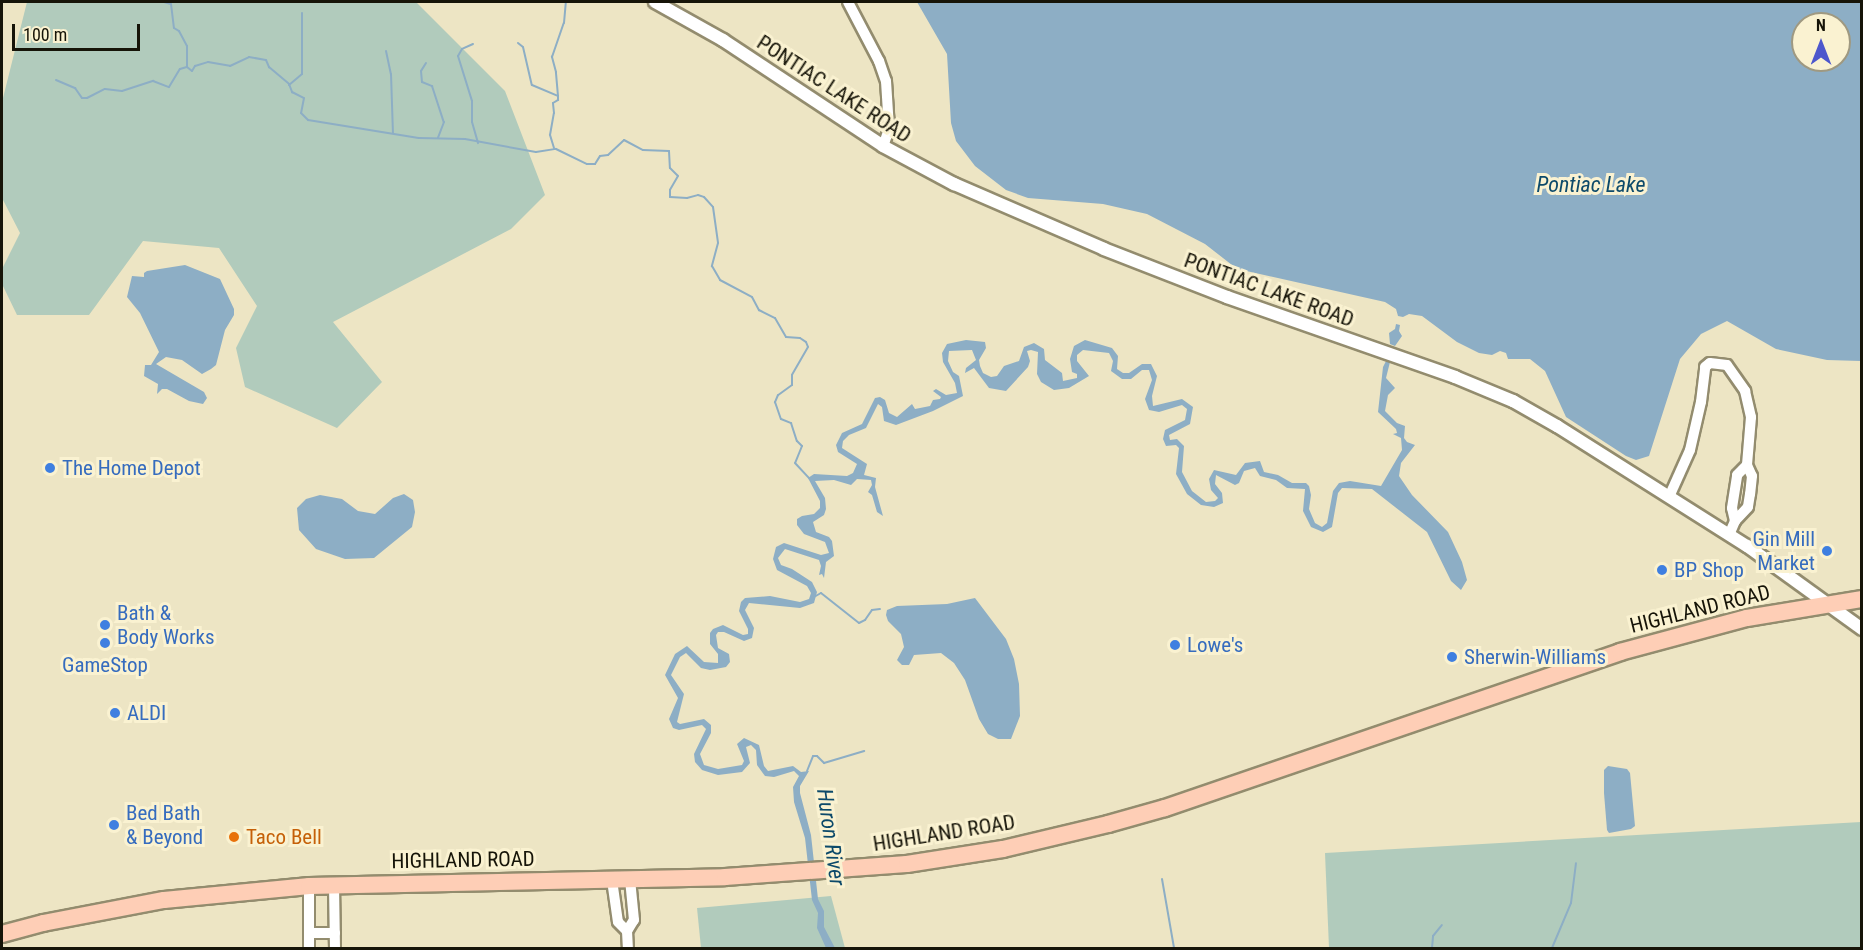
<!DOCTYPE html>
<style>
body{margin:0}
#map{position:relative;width:1863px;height:950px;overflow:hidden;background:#ede5c4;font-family:"Roboto Condensed",sans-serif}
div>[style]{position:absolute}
.green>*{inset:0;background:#b1cbbc}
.water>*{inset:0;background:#8daec5}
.stream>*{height:2px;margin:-1px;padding:0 1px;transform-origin:1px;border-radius:1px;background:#8daec5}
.roads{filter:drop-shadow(2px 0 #938c6e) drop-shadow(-2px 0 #938c6e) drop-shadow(0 2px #938c6e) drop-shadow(0 -2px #938c6e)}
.minor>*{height:10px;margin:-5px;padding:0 5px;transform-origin:5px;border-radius:5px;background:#fff}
.tertiary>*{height:12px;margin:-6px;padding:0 6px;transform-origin:6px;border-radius:6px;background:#fff}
.trunk>*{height:16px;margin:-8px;padding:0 8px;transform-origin:8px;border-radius:8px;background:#feceb6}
.dots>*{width:16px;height:16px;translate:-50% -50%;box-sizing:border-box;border:3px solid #faf2d1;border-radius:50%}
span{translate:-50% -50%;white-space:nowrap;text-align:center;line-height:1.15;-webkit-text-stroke:6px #faf2d1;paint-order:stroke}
.street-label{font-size:21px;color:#161408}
.shop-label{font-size:21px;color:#366cbe}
.left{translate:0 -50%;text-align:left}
.right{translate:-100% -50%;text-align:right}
.food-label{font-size:21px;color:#c56008}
.water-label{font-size:22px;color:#0d4a6a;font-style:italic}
.frame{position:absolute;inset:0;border:3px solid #161408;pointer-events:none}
.north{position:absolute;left:1791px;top:12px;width:60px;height:60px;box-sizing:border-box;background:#faf2d1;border:2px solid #9f9981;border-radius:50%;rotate:0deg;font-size:16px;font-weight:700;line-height:24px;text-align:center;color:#161408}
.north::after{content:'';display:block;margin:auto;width:21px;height:27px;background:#4d57cc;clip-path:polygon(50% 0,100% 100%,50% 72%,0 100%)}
.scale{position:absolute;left:12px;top:24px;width:128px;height:27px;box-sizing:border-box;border:3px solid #161408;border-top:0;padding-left:8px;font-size:18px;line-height:21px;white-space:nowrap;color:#161408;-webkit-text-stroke:4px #faf2d1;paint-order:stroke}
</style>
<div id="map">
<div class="green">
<div style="clip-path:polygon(27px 2px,416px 2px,505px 91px,545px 195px,511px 229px,333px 322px,382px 382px,337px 428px,245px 387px,236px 348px,257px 306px,219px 248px,143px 241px,89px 315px,17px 315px,2px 284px,2px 269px,20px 233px,2px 198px,2px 102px)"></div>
<div style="clip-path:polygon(1861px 822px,1861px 948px,1329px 948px,1325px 853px)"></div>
<div style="clip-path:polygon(831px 896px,845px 948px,701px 948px,697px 908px)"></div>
</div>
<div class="water">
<div style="clip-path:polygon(evenodd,917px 2px,1861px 2px,1861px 361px,1827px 360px,1776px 349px,1727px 321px,1701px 334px,1680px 359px,1649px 456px,1636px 460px,1626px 456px,1566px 417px,1545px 371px,1530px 359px,1508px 359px,1506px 353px,1500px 351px,1492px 355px,1479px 353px,1457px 342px,1422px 316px,1409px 314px,1403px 317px,1398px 316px,1396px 309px,1385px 302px,1242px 270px,1232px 265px,1205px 244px,1147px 214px,1103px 204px,1028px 198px,1006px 190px,975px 166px,956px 141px,951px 123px,947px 54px,917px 2px,1803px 24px,1839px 24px,1839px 60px,1803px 60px,1803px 24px)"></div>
<div style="clip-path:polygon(185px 265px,220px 279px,234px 309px,234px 315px,225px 330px,216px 365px,211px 369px,202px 374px,182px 360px,166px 357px,156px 364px,204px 392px,207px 398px,203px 404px,189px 401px,167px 389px,162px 389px,157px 394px,158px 384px,144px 376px,145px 365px,151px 365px,159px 352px,140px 313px,127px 297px,132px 276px,144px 277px,144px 273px,147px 271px)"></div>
<div style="clip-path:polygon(1396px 324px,1400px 325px,1399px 331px,1402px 336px,1395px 346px,1390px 344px,1389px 333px,1395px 329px)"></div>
<div style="clip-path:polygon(966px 340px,985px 342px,986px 348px,979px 360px,980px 366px,983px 373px,991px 377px,997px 376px,1004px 366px,1019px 361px,1024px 347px,1034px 343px,1044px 349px,1045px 360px,1062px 373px,1063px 381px,1077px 378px,1077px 374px,1072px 372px,1070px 359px,1074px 346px,1085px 340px,1112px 348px,1118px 356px,1117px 369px,1123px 373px,1129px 373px,1142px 364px,1151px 364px,1157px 376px,1152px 396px,1153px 406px,1182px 399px,1193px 407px,1190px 424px,1169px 435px,1170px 440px,1177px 439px,1184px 446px,1182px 472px,1192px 491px,1206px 502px,1215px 501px,1218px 498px,1211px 490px,1209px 479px,1214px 470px,1236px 475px,1245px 463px,1260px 461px,1264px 472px,1278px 475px,1292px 483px,1306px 483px,1309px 486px,1311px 495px,1309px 509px,1315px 523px,1322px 527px,1327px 523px,1333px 491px,1339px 483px,1350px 481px,1381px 486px,1402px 450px,1401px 438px,1393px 434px,1397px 433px,1396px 429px,1378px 412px,1383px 367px,1386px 361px,1390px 362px,1386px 378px,1395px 388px,1388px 395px,1385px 411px,1397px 423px,1405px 426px,1404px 438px,1407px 442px,1415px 445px,1401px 463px,1399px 476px,1412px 495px,1448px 532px,1462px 562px,1467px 580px,1461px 590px,1451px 581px,1427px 532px,1372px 489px,1342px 488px,1338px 493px,1332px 527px,1323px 532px,1311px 527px,1303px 511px,1305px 489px,1287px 488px,1276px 480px,1260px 476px,1255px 468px,1244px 471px,1239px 483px,1235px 485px,1216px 475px,1215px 484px,1222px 493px,1223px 503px,1214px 507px,1201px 505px,1187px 494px,1176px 474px,1179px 448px,1176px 445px,1166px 446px,1163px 439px,1165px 430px,1185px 420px,1187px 409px,1182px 405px,1159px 412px,1149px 410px,1145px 399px,1152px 380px,1149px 370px,1142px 370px,1131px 379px,1122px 379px,1111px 371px,1113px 361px,1109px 353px,1083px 350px,1077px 355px,1077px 361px,1089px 376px,1069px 388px,1054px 390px,1041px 382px,1037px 374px,1038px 352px,1031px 350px,1027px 351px,1030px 361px,1028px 367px,1006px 391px,989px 388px,974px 368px,965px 373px,966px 368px,976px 360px,972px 350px,949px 351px,948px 361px,953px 372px,959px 376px,963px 396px,933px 411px,896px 425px,884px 421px,882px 407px,878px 404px,866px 428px,849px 435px,843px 441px,842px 448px,867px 464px,864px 475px,876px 478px,875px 487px,883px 516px,877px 512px,872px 495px,868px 492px,872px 485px,871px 480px,857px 479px,851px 485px,834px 480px,815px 481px,825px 498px,826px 509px,824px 515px,813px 522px,816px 532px,829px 537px,832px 541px,834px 556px,826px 562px,824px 578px,822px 574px,819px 575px,821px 566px,819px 560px,785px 549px,778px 558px,781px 565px,792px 569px,812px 582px,817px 592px,814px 603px,800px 608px,749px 603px,745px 610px,754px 628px,752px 638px,744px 641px,724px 632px,718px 632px,716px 635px,718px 648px,729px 654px,730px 662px,726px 667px,710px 670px,701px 668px,686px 653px,680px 657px,671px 675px,684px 694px,677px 722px,680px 724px,704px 719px,711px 725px,711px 733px,700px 754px,704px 765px,718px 769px,742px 765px,744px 761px,737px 744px,744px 738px,759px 745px,764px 766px,768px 771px,793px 766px,801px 772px,809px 771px,800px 786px,800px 793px,811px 835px,818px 899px,824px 911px,824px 927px,835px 948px,826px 948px,817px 928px,818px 913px,812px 900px,805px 838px,794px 802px,793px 787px,799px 776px,794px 771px,774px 777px,765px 776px,757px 765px,756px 750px,751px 745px,746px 747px,750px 763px,742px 772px,718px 775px,702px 770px,695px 762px,694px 754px,706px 729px,702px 725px,679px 730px,673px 728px,669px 719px,678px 698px,665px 675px,675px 654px,687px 646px,704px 662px,718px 663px,718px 654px,710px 644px,710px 633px,713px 629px,723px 625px,743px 635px,748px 634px,748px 629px,739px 611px,741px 602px,745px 598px,770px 596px,800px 602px,809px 599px,811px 593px,807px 586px,777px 570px,773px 559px,776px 547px,784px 543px,821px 555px,829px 553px,825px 542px,804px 534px,797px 525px,797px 519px,802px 516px,814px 514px,820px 508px,820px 501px,808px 478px,814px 474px,847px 476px,853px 473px,857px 464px,838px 452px,836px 445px,842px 433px,862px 424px,875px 398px,880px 397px,885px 400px,889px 413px,897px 417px,912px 404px,915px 409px,930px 406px,933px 400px,940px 399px,941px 397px,933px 391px,936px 389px,946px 395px,957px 393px,955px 383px,943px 362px,942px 353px,947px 344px)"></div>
<div style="clip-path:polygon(404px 494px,413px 500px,415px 512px,412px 527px,374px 558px,345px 559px,316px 549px,299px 530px,297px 508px,306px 499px,320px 495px,342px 499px,358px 511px,375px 514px,393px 498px)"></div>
<div style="clip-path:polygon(975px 598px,1006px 639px,1014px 659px,1019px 684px,1020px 716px,1011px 739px,998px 739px,988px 734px,979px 719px,965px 680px,954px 663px,941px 653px,914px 655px,909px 665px,902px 665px,897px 660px,904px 647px,901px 634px,888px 621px,886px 615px,887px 610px,897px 606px,947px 604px)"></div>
<div style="clip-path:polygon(1608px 766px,1627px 769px,1630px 773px,1635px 826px,1631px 829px,1609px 833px,1607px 830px,1604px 793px,1604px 770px)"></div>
</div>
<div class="stream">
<div style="left:164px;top:2px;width:7px;rotate:16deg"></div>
<div style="left:171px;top:4px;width:24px;rotate:83deg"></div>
<div style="left:174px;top:28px;width:6px;rotate:31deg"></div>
<div style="left:179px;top:31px;width:17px;rotate:62deg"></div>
<div style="left:187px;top:46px;width:21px;rotate:90deg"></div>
<div style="left:518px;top:43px;width:6px;rotate:39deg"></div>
<div style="left:523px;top:47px;width:39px;rotate:77deg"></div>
<div style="left:532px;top:85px;width:28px;rotate:23deg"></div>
<div style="left:473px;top:44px;width:12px;rotate:156deg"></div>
<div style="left:462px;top:49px;width:8px;rotate:120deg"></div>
<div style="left:458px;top:56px;width:47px;rotate:72.7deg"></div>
<div style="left:472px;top:101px;width:21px;rotate:90deg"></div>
<div style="left:472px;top:122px;width:22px;rotate:74deg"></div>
<div style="left:386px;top:51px;width:24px;rotate:78deg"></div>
<div style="left:391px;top:74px;width:59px;rotate:88.1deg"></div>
<div style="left:426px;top:63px;width:9px;rotate:122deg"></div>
<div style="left:421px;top:71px;width:11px;rotate:85deg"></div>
<div style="left:422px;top:82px;width:11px;rotate:22deg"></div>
<div style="left:432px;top:86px;width:38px;rotate:72deg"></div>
<div style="left:444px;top:122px;width:17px;rotate:111deg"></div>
<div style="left:187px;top:67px;width:6px;rotate:39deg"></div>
<div style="left:192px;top:71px;width:6px;rotate:-59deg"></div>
<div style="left:195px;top:66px;width:14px;rotate:-17deg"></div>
<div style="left:208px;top:62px;width:22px;rotate:10deg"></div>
<div style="left:230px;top:66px;width:21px;rotate:-25deg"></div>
<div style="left:249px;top:57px;width:17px;rotate:10deg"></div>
<div style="left:266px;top:60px;width:8px;rotate:67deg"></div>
<div style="left:269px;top:67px;width:26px;rotate:40deg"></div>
<div style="left:289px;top:84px;width:9px;rotate:69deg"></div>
<div style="left:292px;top:92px;width:13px;rotate:27deg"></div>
<div style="left:304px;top:98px;width:15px;rotate:101deg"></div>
<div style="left:301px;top:113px;width:10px;rotate:45deg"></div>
<div style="left:308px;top:120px;width:112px;rotate:9.2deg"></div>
<div style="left:419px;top:138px;width:46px;rotate:1.2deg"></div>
<div style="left:465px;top:139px;width:72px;rotate:10.4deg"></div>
<div style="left:536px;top:152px;width:20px;rotate:-9deg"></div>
<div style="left:556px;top:149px;width:34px;rotate:26deg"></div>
<div style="left:587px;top:164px;width:8px"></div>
<div style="left:595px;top:164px;width:9px;rotate:-58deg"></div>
<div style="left:600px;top:156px;width:8px;rotate:-7deg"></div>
<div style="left:608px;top:155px;width:22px;rotate:-43deg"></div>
<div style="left:624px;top:140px;width:21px;rotate:28deg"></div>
<div style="left:643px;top:150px;width:26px;rotate:2deg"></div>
<div style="left:669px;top:151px;width:17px;rotate:87deg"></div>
<div style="left:670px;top:168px;width:11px;rotate:45deg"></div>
<div style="left:678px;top:176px;width:16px;rotate:120deg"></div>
<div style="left:670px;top:190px;width:7px;rotate:90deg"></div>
<div style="left:670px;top:197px;width:17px;rotate:3deg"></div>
<div style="left:687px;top:198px;width:11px;rotate:-15deg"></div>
<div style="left:698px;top:195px;width:6px;rotate:18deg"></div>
<div style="left:704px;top:197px;width:13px;rotate:48deg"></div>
<div style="left:713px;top:207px;width:36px;rotate:82deg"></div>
<div style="left:718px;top:243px;width:24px;rotate:105deg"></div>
<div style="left:712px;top:266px;width:16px;rotate:60deg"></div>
<div style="left:720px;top:280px;width:36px;rotate:28deg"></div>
<div style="left:752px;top:297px;width:15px;rotate:62deg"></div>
<div style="left:759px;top:310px;width:18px;rotate:27deg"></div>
<div style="left:775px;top:318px;width:22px;rotate:60deg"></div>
<div style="left:786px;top:337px;width:14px;rotate:4deg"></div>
<div style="left:800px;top:338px;width:7px;rotate:34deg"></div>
<div style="left:806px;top:342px;width:5px;rotate:68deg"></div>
<div style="left:808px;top:347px;width:32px;rotate:120deg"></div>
<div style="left:792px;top:375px;width:10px;rotate:90deg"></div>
<div style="left:792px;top:385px;width:17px;rotate:144deg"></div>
<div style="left:778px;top:395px;width:8px;rotate:113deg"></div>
<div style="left:775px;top:402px;width:18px;rotate:71deg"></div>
<div style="left:781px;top:419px;width:11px;rotate:22deg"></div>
<div style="left:791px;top:423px;width:19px;rotate:72deg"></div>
<div style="left:797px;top:441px;width:7px;rotate:45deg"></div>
<div style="left:802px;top:446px;width:18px;rotate:112deg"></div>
<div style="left:795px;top:463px;width:22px;rotate:47deg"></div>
<div style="left:56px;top:80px;width:21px;rotate:23deg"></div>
<div style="left:75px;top:88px;width:12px;rotate:55deg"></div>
<div style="left:82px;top:98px;width:5px"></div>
<div style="left:87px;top:98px;width:20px;rotate:-27deg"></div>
<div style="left:105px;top:89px;width:17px;rotate:7deg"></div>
<div style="left:122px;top:91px;width:33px;rotate:-18deg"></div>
<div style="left:153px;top:81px;width:17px;rotate:21deg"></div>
<div style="left:169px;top:87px;width:21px;rotate:-59deg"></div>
<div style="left:180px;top:69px;width:7px;rotate:-16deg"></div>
<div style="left:289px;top:85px;width:17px;rotate:-40deg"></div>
<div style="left:302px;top:74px;width:61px;rotate:-90deg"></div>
<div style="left:558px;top:96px;width:24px;rotate:-95deg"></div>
<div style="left:556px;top:72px;width:16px;rotate:-105deg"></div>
<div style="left:552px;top:57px;width:36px;rotate:-71deg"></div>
<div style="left:564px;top:23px;width:21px;rotate:-85deg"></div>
<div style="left:554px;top:148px;width:14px;rotate:-107deg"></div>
<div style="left:550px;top:135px;width:22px;rotate:-80deg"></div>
<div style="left:554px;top:113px;width:10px;rotate:-96deg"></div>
<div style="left:553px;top:103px;width:6px;rotate:-31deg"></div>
<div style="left:558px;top:100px;width:4px;rotate:-90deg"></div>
<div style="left:814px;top:597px;width:8px;rotate:-30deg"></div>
<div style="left:821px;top:593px;width:48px;rotate:38.3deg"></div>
<div style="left:859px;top:623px;width:7px;rotate:-27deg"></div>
<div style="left:865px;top:620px;width:12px;rotate:-55deg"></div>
<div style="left:872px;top:610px;width:8px;rotate:-7deg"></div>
<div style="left:807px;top:771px;width:16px;rotate:-68deg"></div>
<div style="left:813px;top:756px;width:4px"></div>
<div style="left:817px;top:756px;width:10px;rotate:45deg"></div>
<div style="left:824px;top:763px;width:42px;rotate:-16.7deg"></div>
<div style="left:1162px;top:879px;width:70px;rotate:80.1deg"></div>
<div style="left:1432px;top:948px;width:12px;rotate:-85deg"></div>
<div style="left:1433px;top:936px;width:14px;rotate:-51deg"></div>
<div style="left:1552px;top:948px;width:49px;rotate:-67.1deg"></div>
<div style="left:1571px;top:903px;width:40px;rotate:-82.9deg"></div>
</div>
<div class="roads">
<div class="minor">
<div style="left:848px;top:2px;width:67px;rotate:62.3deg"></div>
<div style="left:879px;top:61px;width:21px;rotate:71deg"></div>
<div style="left:886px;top:81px;width:48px;rotate:86.4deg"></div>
<div style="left:889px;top:129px;width:18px;rotate:109deg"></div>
<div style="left:1669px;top:497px;width:51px;rotate:-65.9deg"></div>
<div style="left:1690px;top:450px;width:49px;rotate:-77.1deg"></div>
<div style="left:1701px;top:402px;width:35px;rotate:-83deg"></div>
<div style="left:1705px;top:367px;width:6px;rotate:-39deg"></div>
<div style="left:1710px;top:363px;width:17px;rotate:7deg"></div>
<div style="left:1727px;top:365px;width:32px;rotate:55deg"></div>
<div style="left:1745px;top:391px;width:27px;rotate:77deg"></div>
<div style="left:1751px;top:417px;width:48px;rotate:94.8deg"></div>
<div style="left:1747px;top:465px;width:12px;rotate:66deg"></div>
<div style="left:1752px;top:476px;width:18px;rotate:96deg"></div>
<div style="left:1750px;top:494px;width:13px;rotate:99deg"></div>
<div style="left:1748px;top:507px;width:19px;rotate:133deg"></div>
<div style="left:1735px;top:521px;width:15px;rotate:113deg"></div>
<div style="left:1735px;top:521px;width:13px;rotate:-103deg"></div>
<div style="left:1732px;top:508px;width:33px;rotate:-81deg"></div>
<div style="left:1737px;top:475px;width:14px;rotate:-45deg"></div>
<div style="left:612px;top:880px;width:42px;rotate:81.9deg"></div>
<div style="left:618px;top:922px;width:13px;rotate:45deg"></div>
<div style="left:627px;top:931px;width:13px;rotate:-58deg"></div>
<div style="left:634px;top:920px;width:41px;rotate:-95.6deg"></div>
<div style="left:334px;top:885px;width:63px;rotate:89.1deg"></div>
<div style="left:309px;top:886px;width:62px;rotate:90deg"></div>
<div style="left:627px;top:931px;width:17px;rotate:87deg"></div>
<div style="left:309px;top:933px;width:26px"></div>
</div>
<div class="tertiary">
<div style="left:655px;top:2px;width:78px;rotate:29.2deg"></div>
<div style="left:723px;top:40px;width:192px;rotate:33.5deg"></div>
<div style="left:883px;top:146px;width:81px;rotate:28.2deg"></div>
<div style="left:954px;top:184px;width:163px;rotate:23.4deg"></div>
<div style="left:1104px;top:249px;width:132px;rotate:21.3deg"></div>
<div style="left:1227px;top:297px;width:242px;rotate:19.3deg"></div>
<div style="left:1455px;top:377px;width:63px;rotate:22.5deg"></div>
<div style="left:1513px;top:401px;width:51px;rotate:29.6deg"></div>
<div style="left:1557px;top:426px;width:225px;rotate:32.3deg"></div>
<div style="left:1747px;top:546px;width:142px;rotate:35.8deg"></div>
</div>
<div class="trunk">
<div style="left:2px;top:934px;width:42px;rotate:-15deg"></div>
<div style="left:43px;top:923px;width:123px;rotate:-10.8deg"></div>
<div style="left:164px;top:900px;width:146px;rotate:-5.5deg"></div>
<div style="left:309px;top:886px;width:416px;rotate:-1.2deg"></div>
<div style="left:725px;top:877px;width:182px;rotate:-4.1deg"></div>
<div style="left:907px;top:864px;width:97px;rotate:-8.9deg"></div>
<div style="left:1003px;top:849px;width:108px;rotate:-13.4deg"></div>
<div style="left:1108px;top:824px;width:59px;rotate:-15.7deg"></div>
<div style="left:1165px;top:808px;width:481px;rotate:-18.9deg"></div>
<div style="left:1620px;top:652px;width:131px;rotate:-15deg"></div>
<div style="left:1747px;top:618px;width:117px;rotate:-9.4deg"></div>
</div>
</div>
<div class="dots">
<div style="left:50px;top:468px;background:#3f7fe0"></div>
<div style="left:1827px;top:551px;background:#3f7fe0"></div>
<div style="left:1662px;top:570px;background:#3f7fe0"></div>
<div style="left:105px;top:625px;background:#3f7fe0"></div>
<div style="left:105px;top:643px;background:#3f7fe0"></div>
<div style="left:1175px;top:645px;background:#3f7fe0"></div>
<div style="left:1452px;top:657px;background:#3f7fe0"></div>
<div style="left:115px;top:713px;background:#3f7fe0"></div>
<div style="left:114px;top:825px;background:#3f7fe0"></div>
<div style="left:234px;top:837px;background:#e8710a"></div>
</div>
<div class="street-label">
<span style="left:834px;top:89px;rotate:33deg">PONTIAC LAKE ROAD</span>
<span style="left:1269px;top:290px;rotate:20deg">PONTIAC LAKE ROAD</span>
<span style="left:1700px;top:609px;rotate:-14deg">HIGHLAND ROAD</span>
<span style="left:944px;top:833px;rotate:-9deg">HIGHLAND ROAD</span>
<span style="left:463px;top:860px;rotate:-1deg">HIGHLAND ROAD</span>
</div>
<div class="shop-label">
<span class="left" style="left:62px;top:468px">The Home Depot</span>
<span class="right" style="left:1815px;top:551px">Gin Mill<br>Market</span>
<span class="left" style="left:1674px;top:570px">BP Shop</span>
<span class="left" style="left:117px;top:625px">Bath &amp;<br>Body Works</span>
<span class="left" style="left:1187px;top:645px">Lowe's</span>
<span class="left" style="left:1464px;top:657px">Sherwin-Williams</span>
<span style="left:105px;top:665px">GameStop</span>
<span class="left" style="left:127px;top:713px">ALDI</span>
<span class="left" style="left:126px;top:825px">Bed Bath<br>&amp; Beyond</span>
</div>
<div class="food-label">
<span class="left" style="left:246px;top:837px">Taco Bell</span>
</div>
<div class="water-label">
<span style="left:1591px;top:185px">Pontiac Lake</span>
<span style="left:831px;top:837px;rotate:82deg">Huron River</span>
</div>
<div class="frame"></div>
<div class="north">N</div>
<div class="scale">100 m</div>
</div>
